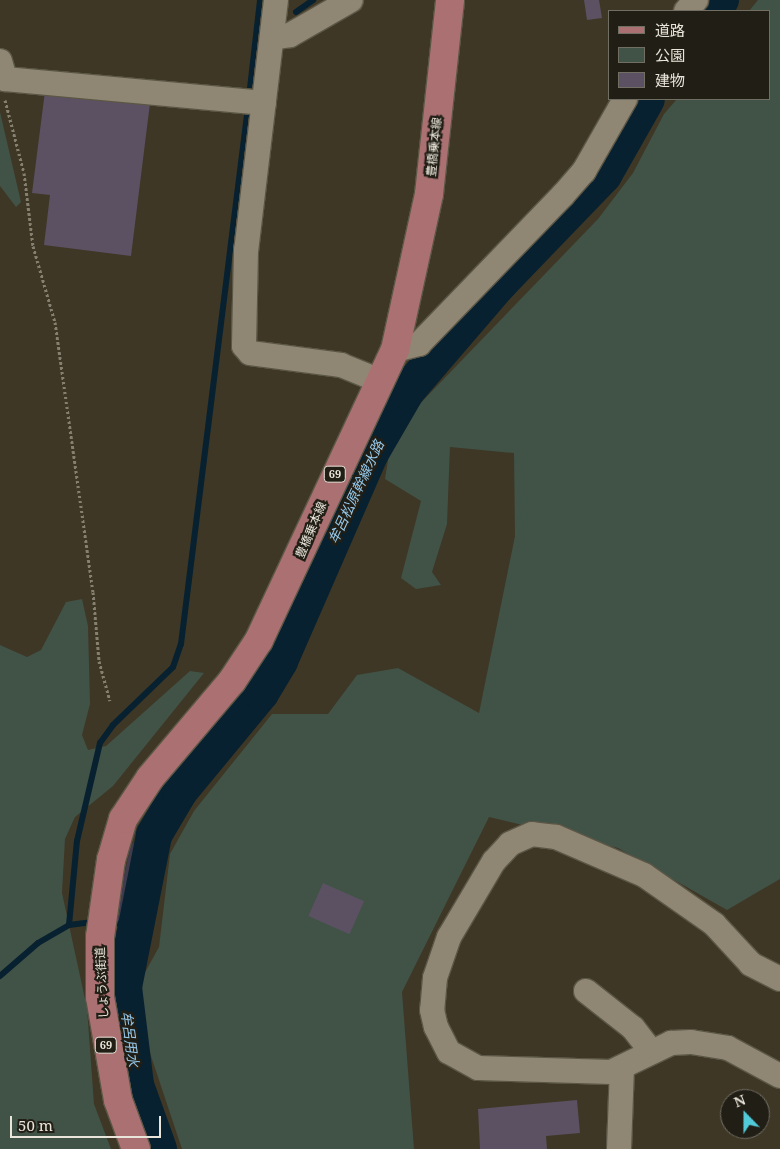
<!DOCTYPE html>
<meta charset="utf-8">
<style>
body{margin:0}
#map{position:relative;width:780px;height:1149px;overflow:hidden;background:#3e3725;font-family:"Noto Serif","Noto Sans JP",serif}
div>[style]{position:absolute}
.industrial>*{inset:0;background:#403c4d}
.green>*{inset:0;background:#415247}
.stream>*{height:6px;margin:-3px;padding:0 3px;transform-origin:3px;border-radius:3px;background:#072130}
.river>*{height:36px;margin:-18px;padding:0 18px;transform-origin:18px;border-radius:18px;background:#072130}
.building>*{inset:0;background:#5b5162;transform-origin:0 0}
.path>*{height:3px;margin-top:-1.5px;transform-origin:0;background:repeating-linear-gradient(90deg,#868071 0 2.5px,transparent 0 5px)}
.roads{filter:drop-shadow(1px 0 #5b5646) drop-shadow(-1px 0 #5b5646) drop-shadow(0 1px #5b5646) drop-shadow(0 -1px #5b5646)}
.minor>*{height:24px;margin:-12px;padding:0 12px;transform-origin:12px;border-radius:12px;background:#8f8774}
.major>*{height:28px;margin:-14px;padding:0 14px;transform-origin:14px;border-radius:14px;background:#ab7072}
span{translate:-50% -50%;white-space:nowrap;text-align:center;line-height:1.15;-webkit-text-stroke:4.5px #211e16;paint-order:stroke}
.shield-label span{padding:1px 4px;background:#211e16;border:1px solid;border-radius:4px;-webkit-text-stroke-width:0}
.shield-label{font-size:11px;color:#e9e5da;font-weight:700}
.street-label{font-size:12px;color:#e9e5da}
.water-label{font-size:14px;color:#95c9eb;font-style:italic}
.legend{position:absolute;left:608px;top:10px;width:162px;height:90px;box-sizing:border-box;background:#211e16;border:1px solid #716e64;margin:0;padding:6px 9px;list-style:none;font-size:15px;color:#e9e5da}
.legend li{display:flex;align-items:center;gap:10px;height:25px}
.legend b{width:25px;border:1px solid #716e64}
.north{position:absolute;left:720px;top:1089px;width:50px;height:50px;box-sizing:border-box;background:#211e16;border:1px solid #716e64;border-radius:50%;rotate:338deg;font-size:14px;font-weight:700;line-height:20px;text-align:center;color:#e9e5da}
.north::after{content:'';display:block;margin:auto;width:18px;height:22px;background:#52cbd9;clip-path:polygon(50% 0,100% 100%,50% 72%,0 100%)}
.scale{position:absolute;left:10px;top:1116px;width:151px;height:22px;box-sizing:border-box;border:2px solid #e9e5da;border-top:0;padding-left:6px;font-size:15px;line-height:18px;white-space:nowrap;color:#e9e5da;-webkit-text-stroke:4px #211e16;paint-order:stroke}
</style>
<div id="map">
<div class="industrial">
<div style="clip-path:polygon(153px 819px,145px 853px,163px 856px,149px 952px,137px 973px,123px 967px,115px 915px,131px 846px)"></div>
</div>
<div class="green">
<div style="clip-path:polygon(758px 0,780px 0,780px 879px,727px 910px,618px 848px,489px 817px,402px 992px,414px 1149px,182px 1149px,140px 1023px,137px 987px,159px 947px,170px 854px,194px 811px,272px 714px,328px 714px,357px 675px,398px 668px,479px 713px,515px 536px,514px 453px,450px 447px,447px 524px,432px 572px,441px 585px,416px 589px,401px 578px,421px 501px,385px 479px,389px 454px,411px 413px,598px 219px,633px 173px,664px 114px,677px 99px,769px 99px,769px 11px,749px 11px)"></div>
<div style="clip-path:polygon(0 112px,21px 202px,16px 207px,0 186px)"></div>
<div style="clip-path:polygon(82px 599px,88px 626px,90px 704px,82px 735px,88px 750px,106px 746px,190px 671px,204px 673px,113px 786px,75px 817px,65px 839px,62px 893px,87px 1008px,94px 1104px,111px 1149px,0 1149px,0 645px,27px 657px,41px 650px,66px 602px)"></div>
</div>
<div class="stream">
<div style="left:296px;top:12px;width:21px;rotate:-35deg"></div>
<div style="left:249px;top:97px;width:98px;rotate:-83.5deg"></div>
<div style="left:108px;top:923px;width:28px;rotate:4deg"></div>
<div style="left:69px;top:925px;width:84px;rotate:-84.6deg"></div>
<div style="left:77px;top:841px;width:101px;rotate:-76.8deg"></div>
<div style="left:100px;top:743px;width:22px;rotate:-54deg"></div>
<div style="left:113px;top:725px;width:83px;rotate:-44deg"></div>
<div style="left:173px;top:667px;width:24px;rotate:-71deg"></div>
<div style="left:181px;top:644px;width:541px;rotate:-82.89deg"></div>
<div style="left:0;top:976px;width:50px;rotate:-41deg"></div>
<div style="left:38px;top:943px;width:36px;rotate:-30deg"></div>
<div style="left:69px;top:925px;width:26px;rotate:-7deg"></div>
</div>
<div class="river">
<div style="left:711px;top:11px;width:15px;rotate:-48deg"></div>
<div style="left:159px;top:1149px;width:68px;rotate:-109.8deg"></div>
<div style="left:136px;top:1085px;width:99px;rotate:-97deg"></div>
<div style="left:124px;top:987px;width:155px;rotate:-78.8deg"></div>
<div style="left:154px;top:835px;width:51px;rotate:-59.4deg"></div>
<div style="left:180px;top:791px;width:127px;rotate:-50.4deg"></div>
<div style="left:261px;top:693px;width:37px;rotate:-59deg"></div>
<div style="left:280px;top:661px;width:227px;rotate:-66.4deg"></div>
<div style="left:371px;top:453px;width:72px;rotate:-59.9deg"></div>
<div style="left:407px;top:391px;width:143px;rotate:-49.3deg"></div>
<div style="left:500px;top:283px;width:150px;rotate:-46.1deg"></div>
<div style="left:604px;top:175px;width:87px;rotate:-60.5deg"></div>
</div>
<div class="building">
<div style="clip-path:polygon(584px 0,599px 0,602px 18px,587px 20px)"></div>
<div style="clip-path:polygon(45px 91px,150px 103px,131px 256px,44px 245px,50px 195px,32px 193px)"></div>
<div style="left:323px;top:883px;width:45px;height:36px;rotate:24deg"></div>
<div style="clip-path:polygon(577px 1100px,580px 1133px,546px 1136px,547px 1149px,480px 1149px,478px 1109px)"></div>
</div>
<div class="path">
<div style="left:5px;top:100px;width:75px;rotate:75.4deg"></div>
<div style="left:24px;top:173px;width:74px;rotate:83deg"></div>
<div style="left:33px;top:246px;width:79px;rotate:73.9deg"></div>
<div style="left:55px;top:322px;width:273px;rotate:82deg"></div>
<div style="left:93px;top:592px;width:69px;rotate:85deg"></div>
<div style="left:99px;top:661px;width:41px;rotate:74.6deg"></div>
</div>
<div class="roads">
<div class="minor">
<div style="left:276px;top:0;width:252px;rotate:96.8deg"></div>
<div style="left:246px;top:250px;width:96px;rotate:91.2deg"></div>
<div style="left:244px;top:346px;width:9px;rotate:49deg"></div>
<div style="left:250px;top:353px;width:92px;rotate:7.5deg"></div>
<div style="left:341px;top:365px;width:42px;rotate:22.3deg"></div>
<div style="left:686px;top:11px;width:15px;rotate:-48deg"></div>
<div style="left:272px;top:38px;width:18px;rotate:-9deg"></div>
<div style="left:290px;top:35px;width:70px;rotate:-29.8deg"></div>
<div style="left:0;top:61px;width:19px;rotate:74deg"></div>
<div style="left:5px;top:79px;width:260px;rotate:5.3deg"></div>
<div style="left:395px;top:350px;width:25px;rotate:-14deg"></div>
<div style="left:419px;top:344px;width:207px;rotate:-46deg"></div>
<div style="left:563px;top:195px;width:32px;rotate:-49deg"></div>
<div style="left:584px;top:171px;width:83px;rotate:-60.3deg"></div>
<div style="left:780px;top:979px;width:33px;rotate:-153deg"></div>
<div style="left:751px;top:964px;width:54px;rotate:-132.8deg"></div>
<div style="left:714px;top:924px;width:85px;rotate:-145deg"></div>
<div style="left:644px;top:875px;width:96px;rotate:-156.6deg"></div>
<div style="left:556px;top:837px;width:24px;rotate:-173deg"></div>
<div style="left:532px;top:834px;width:24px;rotate:156deg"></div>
<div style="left:510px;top:844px;width:23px;rotate:133deg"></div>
<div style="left:494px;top:861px;width:88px;rotate:120.6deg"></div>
<div style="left:449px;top:937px;width:43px;rotate:108.9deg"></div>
<div style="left:435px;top:978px;width:32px;rotate:95deg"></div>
<div style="left:432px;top:1010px;width:17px;rotate:77deg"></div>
<div style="left:436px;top:1027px;width:28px;rotate:63deg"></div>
<div style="left:449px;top:1052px;width:33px;rotate:29deg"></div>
<div style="left:478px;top:1068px;width:133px;rotate:1.7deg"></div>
<div style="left:611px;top:1072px;width:67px;rotate:-25.8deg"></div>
<div style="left:671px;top:1043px;width:20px;rotate:-3deg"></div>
<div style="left:691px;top:1042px;width:37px;rotate:9deg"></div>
<div style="left:728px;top:1048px;width:59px;rotate:28.3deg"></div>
<div style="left:586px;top:991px;width:60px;rotate:38.2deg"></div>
<div style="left:633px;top:1028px;width:29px;rotate:52deg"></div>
<div style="left:619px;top:1149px;width:80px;rotate:-87.9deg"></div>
</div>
<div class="major">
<div style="left:136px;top:1149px;width:52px;rotate:-110.2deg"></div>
<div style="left:118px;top:1100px;width:105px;rotate:-99.9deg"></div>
<div style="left:100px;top:997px;width:60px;rotate:-90deg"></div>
<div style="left:100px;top:937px;width:78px;rotate:-81.9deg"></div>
<div style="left:111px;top:860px;width:43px;rotate:-73.7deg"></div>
<div style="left:123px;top:819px;width:49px;rotate:-56.6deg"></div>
<div style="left:150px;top:778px;width:127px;rotate:-49.8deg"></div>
<div style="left:232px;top:681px;width:49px;rotate:-56.6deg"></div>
<div style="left:259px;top:640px;width:320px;rotate:-64.9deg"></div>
<div style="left:395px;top:350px;width:160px;rotate:-77.7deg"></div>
<div style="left:429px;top:194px;width:195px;rotate:-83.8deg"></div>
</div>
</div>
<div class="shield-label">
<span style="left:335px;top:474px">69</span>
<span style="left:106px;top:1045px">69</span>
</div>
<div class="street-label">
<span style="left:434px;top:147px;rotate:-84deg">豊橋乗本線</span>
<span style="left:311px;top:530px;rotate:-67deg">豊橋乗本線</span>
<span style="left:102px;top:983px;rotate:-93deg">しょうぶ街道</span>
</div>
<div class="water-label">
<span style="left:356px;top:492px;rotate:-65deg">牟呂松原幹線水路</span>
<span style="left:130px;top:1039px;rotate:82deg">牟呂用水</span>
</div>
<ul class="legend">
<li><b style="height:6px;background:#ab7072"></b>道路</li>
<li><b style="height:14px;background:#415247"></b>公園</li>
<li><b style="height:14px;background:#5b5162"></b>建物</li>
</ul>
<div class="north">N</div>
<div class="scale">50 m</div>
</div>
